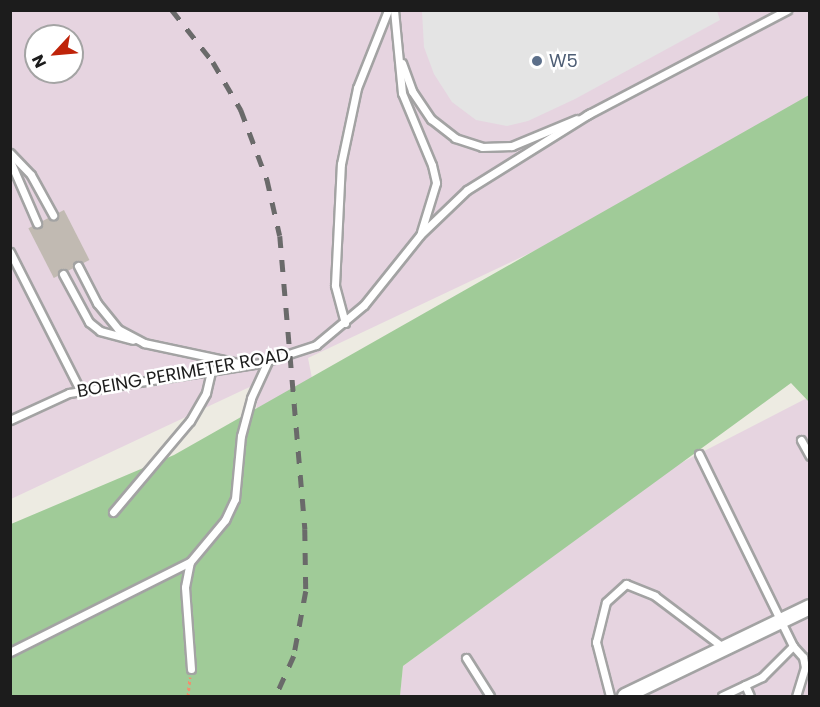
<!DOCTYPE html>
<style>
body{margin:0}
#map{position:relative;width:820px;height:707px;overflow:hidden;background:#edebe2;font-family:Poppins,sans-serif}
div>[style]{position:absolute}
.industrial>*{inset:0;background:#e6d4e0}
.forest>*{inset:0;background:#a0cb98}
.parking>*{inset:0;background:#e4e4e4}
.building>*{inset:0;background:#c1bab2;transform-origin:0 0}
.path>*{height:3px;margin-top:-1.5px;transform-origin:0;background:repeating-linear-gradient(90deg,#f38e6d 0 3px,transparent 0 6px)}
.roads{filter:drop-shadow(2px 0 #a3a3a3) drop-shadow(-2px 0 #a3a3a3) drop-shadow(0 2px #a3a3a3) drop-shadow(0 -2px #a3a3a3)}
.lane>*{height:7px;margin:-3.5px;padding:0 3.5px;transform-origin:3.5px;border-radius:3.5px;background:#fff}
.street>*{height:14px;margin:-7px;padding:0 7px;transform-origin:7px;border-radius:7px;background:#fff}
.rail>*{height:4.5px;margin-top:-2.25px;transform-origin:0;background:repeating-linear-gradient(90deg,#6a6a6a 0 12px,transparent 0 24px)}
.dots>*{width:16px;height:16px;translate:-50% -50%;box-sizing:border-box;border:3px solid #fff;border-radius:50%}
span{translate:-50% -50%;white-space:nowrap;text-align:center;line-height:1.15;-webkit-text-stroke:5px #fff;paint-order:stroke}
.service-label{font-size:18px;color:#4e5e75}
.left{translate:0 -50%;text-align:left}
.street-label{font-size:18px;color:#1c1c1c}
.frame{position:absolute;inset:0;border:12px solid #1c1c1c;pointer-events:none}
.north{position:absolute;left:24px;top:24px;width:60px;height:60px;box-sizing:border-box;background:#fff;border:2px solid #a4a4a4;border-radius:50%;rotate:244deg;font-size:16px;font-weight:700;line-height:24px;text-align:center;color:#1c1c1c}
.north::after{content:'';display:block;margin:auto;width:21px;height:27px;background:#bf2309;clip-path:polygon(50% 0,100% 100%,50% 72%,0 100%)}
</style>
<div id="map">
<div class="industrial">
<div style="clip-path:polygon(evenodd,11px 11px,809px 11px,809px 121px,308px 358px,336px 500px,261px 573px,256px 384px,11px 499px,11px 11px,36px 36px,72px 36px,72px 72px,36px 72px,36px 36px)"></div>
<div style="clip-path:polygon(809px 397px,809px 696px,400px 696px,403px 666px,677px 465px)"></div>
</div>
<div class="forest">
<div style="clip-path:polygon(809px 95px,809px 402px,791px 383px,403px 666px,400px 696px,11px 696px,11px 524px,174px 455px)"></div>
</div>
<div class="parking">
<div style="clip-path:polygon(717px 11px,720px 20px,575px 99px,528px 121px,507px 126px,476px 120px,452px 102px,434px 74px,424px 47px,422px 11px)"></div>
</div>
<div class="building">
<div style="left:64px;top:210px;width:56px;height:40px;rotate:63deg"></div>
</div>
<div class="path">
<div style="left:188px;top:696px;width:19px;rotate:-84deg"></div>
</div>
<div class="roads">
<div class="lane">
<div style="left:394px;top:10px;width:83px;rotate:84.5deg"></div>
<div style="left:402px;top:93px;width:78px;rotate:67.4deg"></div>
<div style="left:432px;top:165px;width:18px;rotate:77deg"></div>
<div style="left:436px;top:183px;width:51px;rotate:107deg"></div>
<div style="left:402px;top:63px;width:30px;rotate:70deg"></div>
<div style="left:412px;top:91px;width:34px;rotate:56deg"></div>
<div style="left:431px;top:119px;width:31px;rotate:38deg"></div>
<div style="left:455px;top:138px;width:28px;rotate:18deg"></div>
<div style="left:482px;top:147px;width:30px;rotate:-2deg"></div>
<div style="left:512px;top:146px;width:70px;rotate:-22.6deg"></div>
<div style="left:587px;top:115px;width:226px;rotate:-27.7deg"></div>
<div style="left:10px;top:153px;width:30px;rotate:46deg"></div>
<div style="left:31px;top:175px;width:46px;rotate:61.2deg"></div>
<div style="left:10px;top:161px;width:68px;rotate:66.5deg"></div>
<div style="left:10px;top:252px;width:155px;rotate:63.1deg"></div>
<div style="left:78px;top:266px;width:42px;rotate:62.8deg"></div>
<div style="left:97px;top:303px;width:33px;rotate:51deg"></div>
<div style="left:118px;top:329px;width:30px;rotate:28deg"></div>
<div style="left:144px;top:343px;width:101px;rotate:12deg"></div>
<div style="left:63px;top:274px;width:55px;rotate:61.6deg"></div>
<div style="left:89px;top:322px;width:14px;rotate:39deg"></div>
<div style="left:100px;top:331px;width:34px;rotate:15deg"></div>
<div style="left:345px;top:323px;width:39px;rotate:-105deg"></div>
<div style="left:335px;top:285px;width:121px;rotate:-87.2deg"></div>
<div style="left:341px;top:164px;width:78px;rotate:-78.1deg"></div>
<div style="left:357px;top:88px;width:84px;rotate:-68.3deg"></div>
<div style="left:10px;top:420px;width:65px;rotate:-24.6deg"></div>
<div style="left:69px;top:393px;width:194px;rotate:-8.9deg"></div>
<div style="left:261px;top:363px;width:58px;rotate:-18.1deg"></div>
<div style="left:316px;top:345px;width:62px;rotate:-39.8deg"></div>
<div style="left:364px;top:305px;width:90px;rotate:-51.3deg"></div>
<div style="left:420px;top:235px;width:65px;rotate:-43.8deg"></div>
<div style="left:467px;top:190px;width:145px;rotate:-32deg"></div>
<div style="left:801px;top:440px;width:18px;rotate:61deg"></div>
<div style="left:699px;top:454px;width:214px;rotate:63.9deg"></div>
<div style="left:793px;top:646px;width:15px;rotate:48deg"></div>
<div style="left:803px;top:657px;width:10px;rotate:79deg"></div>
<div style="left:805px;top:667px;width:30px;rotate:107deg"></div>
<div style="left:113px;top:512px;width:119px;rotate:-49.8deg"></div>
<div style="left:190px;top:421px;width:32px;rotate:-60deg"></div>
<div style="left:206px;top:393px;width:23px;rotate:-77deg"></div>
<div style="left:10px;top:652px;width:201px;rotate:-26.6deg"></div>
<div style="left:466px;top:658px;width:45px;rotate:57.7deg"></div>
<div style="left:191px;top:669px;width:82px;rotate:-94.2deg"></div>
<div style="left:185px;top:587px;width:25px;rotate:-79deg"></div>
<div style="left:190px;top:562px;width:55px;rotate:-50.2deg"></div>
<div style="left:225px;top:520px;width:23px;rotate:-65deg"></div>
<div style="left:235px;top:499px;width:63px;rotate:-84.6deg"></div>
<div style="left:241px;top:436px;width:39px;rotate:-75deg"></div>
<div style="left:251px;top:398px;width:41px;rotate:-65.3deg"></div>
<div style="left:745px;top:685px;width:12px;rotate:66deg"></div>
<div style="left:610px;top:696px;width:56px;rotate:-104.5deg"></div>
<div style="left:596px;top:642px;width:41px;rotate:-76deg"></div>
<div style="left:606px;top:602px;width:27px;rotate:-42deg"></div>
<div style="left:626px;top:584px;width:31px;rotate:22deg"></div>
<div style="left:655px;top:596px;width:86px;rotate:37deg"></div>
<div style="left:722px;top:696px;width:44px;rotate:-25.4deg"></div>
<div style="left:762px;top:677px;width:44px;rotate:-45deg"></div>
</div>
<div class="street">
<div style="left:625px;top:696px;width:205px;rotate:-25.7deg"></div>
</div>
</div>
<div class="rail">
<div style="left:172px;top:10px;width:66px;rotate:51.7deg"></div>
<div style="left:213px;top:62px;width:56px;rotate:59.7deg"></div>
<div style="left:241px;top:110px;width:74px;rotate:69.4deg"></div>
<div style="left:267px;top:179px;width:58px;rotate:77.2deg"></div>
<div style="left:280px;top:236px;width:294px;rotate:85.1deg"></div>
<div style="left:305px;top:529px;width:62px;rotate:89.1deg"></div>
<div style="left:306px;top:591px;width:66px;rotate:100.5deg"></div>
<div style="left:294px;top:656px;width:44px;rotate:114.2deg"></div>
</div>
<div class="dots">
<div style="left:537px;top:61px;background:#5c6f8a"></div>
</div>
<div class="service-label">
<span class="left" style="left:549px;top:61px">W5</span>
</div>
<div class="street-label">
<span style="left:183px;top:373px;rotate:-10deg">BOEING PERIMETER ROAD</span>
</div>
<div class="frame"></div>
<div class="north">N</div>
</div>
